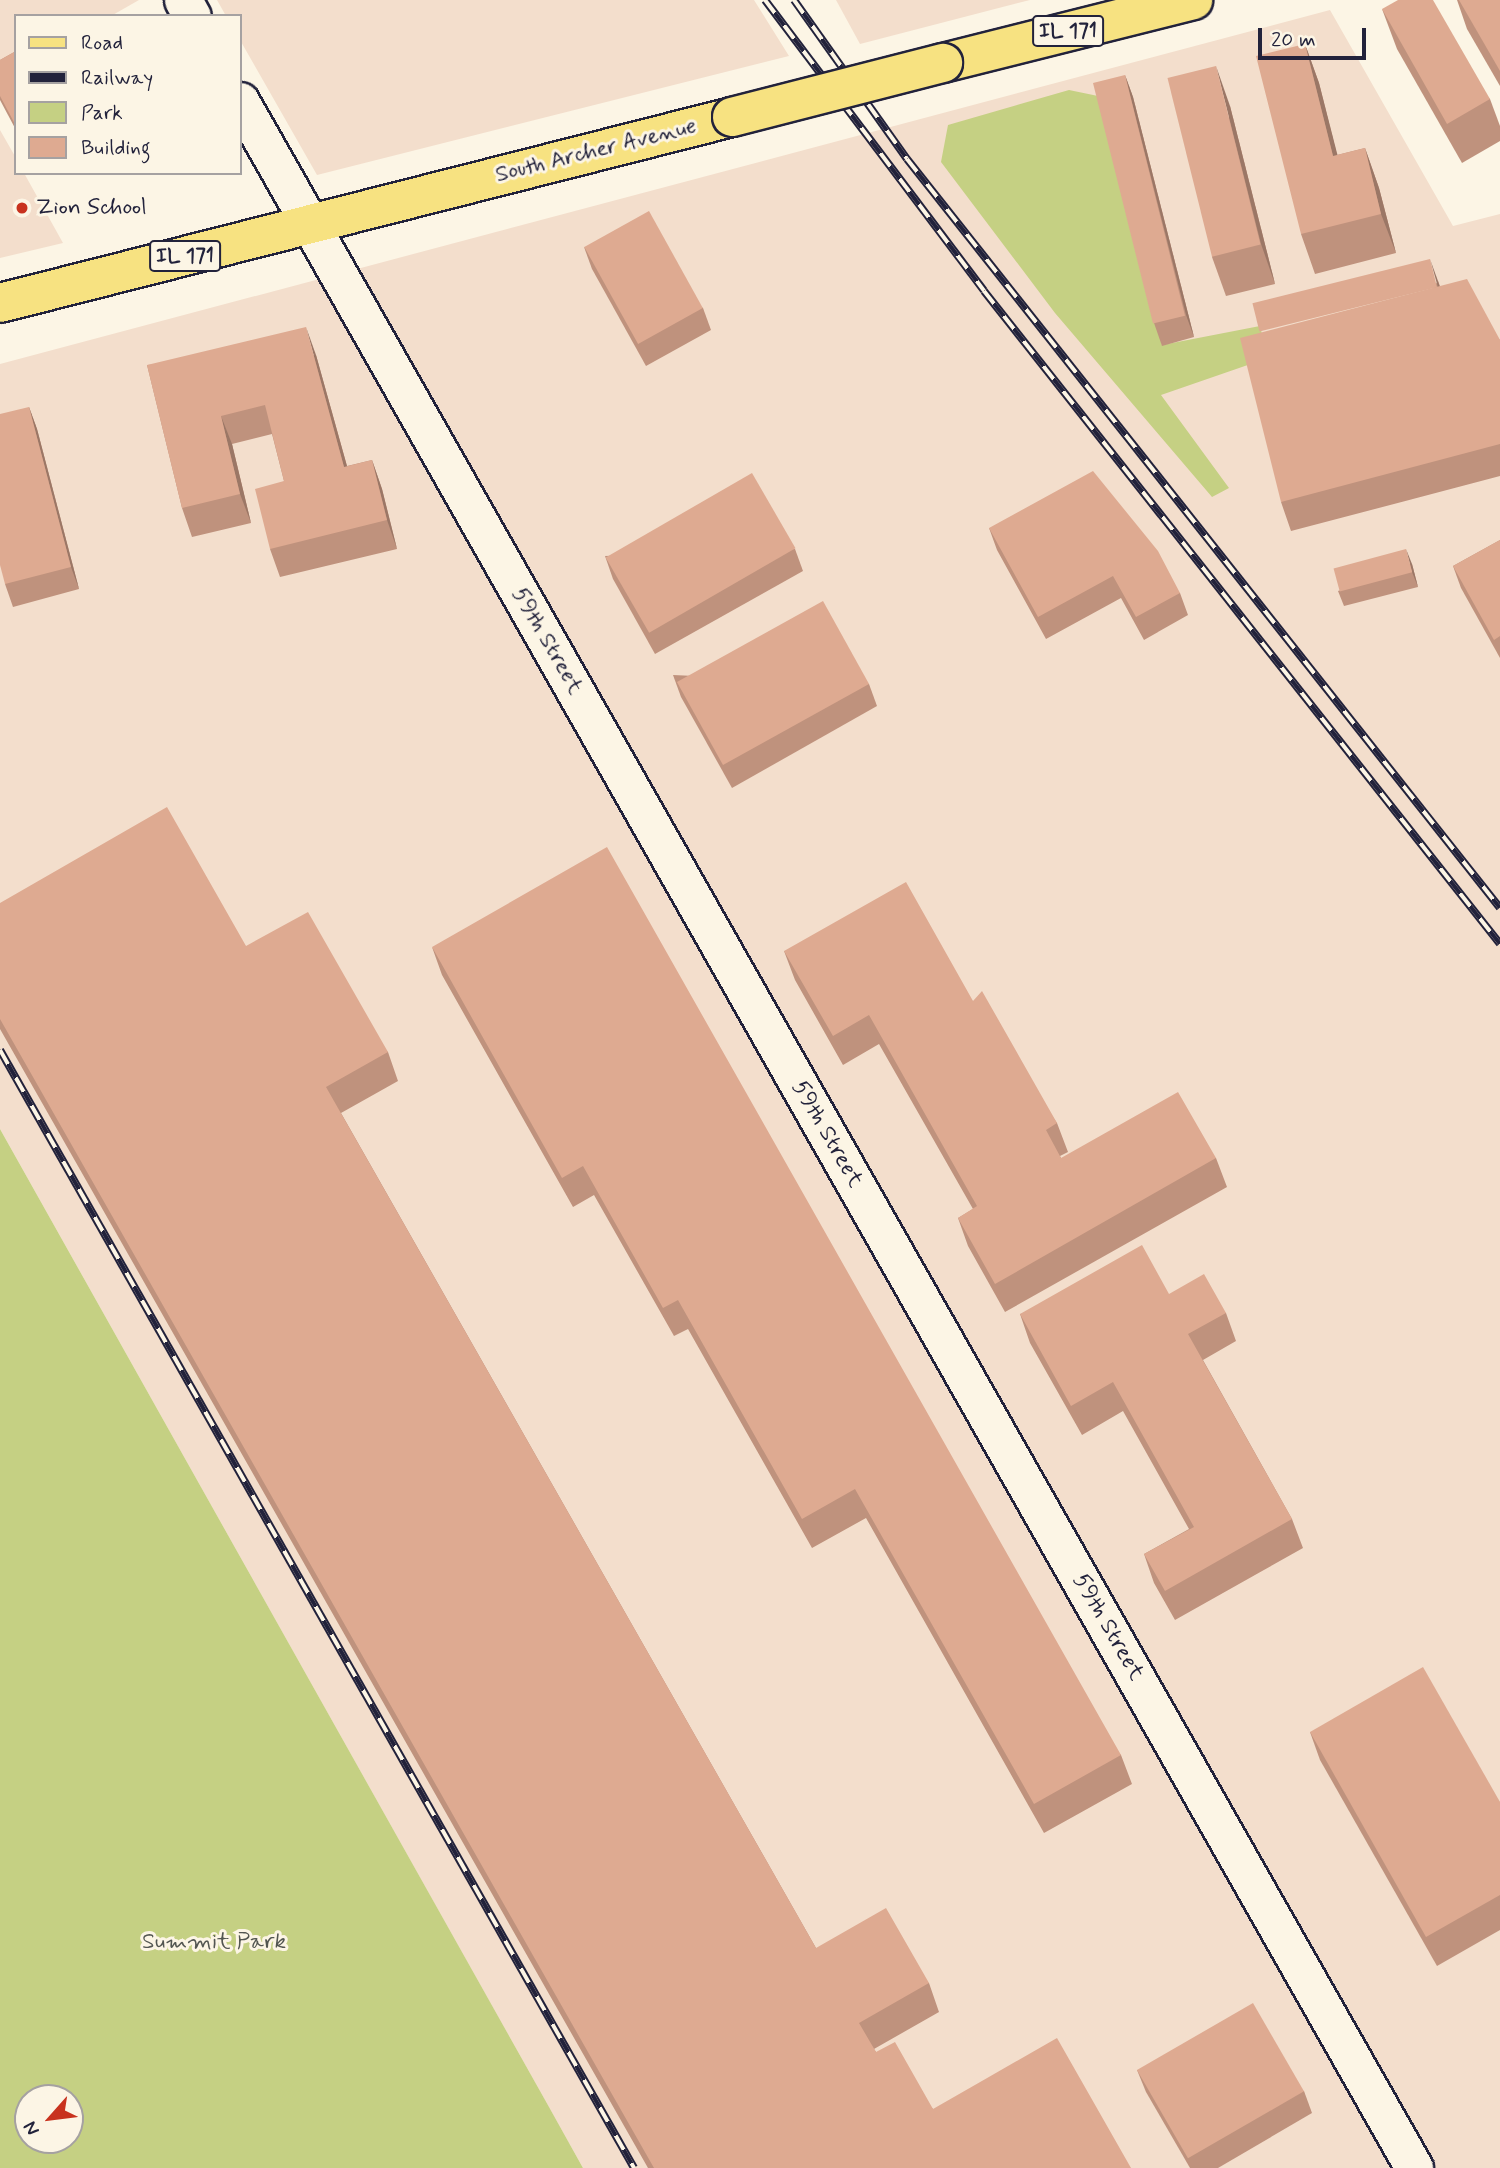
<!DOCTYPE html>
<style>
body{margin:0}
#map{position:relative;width:1500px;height:2168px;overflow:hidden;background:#fcf5e5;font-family:Mynerve,sans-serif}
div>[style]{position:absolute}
.built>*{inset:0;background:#f3decc}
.green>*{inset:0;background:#c5d083}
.roads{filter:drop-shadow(2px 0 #22223b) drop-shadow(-2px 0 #22223b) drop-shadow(0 2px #22223b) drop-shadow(0 -2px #22223b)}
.minor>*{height:37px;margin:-18.5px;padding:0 18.5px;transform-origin:18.5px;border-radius:18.5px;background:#fcf5e5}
.primary>*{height:38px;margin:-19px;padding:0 19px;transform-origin:19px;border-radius:19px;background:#f7e281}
.rail>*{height:8px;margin-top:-4px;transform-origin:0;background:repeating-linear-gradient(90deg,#fcf5e5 0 16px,#22223b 0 32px);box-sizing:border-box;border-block:2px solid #22223b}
.bridges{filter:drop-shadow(2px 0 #22223b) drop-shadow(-2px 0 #22223b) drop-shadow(0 2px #22223b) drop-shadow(0 -2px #22223b)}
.primary-bridge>*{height:38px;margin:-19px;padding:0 19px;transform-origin:19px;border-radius:19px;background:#f7e281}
.wall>*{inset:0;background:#bf927d}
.shaded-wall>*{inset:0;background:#9b7766}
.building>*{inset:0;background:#deaa91;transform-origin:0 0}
.dots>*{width:19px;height:19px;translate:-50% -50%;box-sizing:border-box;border:4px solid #fcf5e5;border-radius:50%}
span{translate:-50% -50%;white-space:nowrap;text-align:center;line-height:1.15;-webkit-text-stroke:6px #fcf5e5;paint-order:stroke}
.shield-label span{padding:2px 5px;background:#fcf5e5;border:2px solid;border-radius:5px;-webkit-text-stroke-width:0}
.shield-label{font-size:21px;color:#22223b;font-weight:700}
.street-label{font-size:23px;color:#22223b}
.poi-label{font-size:23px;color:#22223b}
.left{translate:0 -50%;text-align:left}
.park-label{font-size:23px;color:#535651}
.legend{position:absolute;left:14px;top:14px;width:228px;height:161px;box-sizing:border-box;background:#fcf5e5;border:2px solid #a5a1a1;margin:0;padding:9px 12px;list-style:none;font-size:21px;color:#22223b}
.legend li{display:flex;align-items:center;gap:14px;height:35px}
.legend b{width:35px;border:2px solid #a5a1a1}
.north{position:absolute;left:14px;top:2084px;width:70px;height:70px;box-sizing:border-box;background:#fcf5e5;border:2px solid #a5a1a1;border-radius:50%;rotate:242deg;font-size:19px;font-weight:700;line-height:28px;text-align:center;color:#22223b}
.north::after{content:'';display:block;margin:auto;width:24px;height:32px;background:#c8321e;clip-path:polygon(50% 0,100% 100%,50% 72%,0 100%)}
.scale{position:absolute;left:1258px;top:28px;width:108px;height:32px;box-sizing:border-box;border:4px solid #22223b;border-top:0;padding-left:9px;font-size:21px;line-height:24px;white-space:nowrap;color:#22223b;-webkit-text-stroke:5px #fcf5e5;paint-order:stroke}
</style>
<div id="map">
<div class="built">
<div style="clip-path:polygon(0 0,139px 0,111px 16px,16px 16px,16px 68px,0 77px)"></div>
<div style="clip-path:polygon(217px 0,754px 0,789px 56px,317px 175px,240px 40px,240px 16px,226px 16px)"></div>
<div style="clip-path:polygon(836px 0,1030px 0,860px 44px)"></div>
<div style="clip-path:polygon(1330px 10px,1453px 226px,1500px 214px,1500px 2168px,583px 2168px,0 1129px,0 364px)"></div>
<div style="clip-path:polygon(0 130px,16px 158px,16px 173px,24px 173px,63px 243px,0 258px)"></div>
</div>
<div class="green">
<div style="clip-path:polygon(1069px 90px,1098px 96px,1162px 345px,1260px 326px,1268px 358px,1161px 395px,1229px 488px,1212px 497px,1055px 313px,941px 162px,948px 125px)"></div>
<div style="clip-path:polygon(evenodd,0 1129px,549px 2107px,583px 2168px,0 2168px,0 1129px,70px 2098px,70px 2140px,28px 2140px,28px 2098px,70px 2098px)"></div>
</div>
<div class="roads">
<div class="minor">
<div style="left:183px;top:0;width:18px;rotate:61deg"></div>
<div style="left:240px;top:101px;width:2377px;rotate:60.4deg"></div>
</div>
<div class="primary">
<div style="left:943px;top:63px;width:258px;rotate:-14.1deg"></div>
<div style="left:0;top:303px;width:755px;rotate:-14.26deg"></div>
</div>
</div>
<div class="rail">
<div style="left:765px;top:0;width:364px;rotate:53deg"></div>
<div style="left:984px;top:291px;width:832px;rotate:51.68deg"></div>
<div style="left:794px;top:0;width:195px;rotate:54.6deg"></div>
<div style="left:907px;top:159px;width:955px;rotate:51.63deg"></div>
<div style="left:0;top:1050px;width:1285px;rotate:60.44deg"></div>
</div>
<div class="bridges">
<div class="primary-bridge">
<div style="left:732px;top:117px;width:218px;rotate:-14.4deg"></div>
</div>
</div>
<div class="wall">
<div style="clip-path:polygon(1457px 0,1500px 0,1500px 86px,1467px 29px)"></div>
<div style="clip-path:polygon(1382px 9px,1490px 99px,1500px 126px,1500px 141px,1462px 163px,1397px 49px)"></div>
<div style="clip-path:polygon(1305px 44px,1319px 83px,1337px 155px,1365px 148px,1379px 188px,1396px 253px,1315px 274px,1301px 234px)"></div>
<div style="clip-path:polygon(16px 51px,16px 130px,0 100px,0 60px)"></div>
<div style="clip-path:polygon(1125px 75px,1133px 97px,1194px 337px,1162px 346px,1154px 323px)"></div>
<div style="clip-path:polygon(1230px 106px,1275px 284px,1226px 296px,1212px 257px)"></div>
<div style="clip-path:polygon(584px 247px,703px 308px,711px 330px,646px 366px,592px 269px)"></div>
<div style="clip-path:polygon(1438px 281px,1440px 286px,1500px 340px,1500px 476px,1291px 531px,1281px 502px)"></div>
<div style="clip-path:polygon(316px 355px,347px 466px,372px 460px,382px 489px,397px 549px,280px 577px,270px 549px,284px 481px,272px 434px,232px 444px,251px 523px,192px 537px,182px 508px,147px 365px)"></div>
<div style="clip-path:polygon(29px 407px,37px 429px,79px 589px,13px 607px,5px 584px)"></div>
<div style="clip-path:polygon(989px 528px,1180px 593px,1188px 615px,1144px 640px,1121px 598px,1046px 639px,997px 550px)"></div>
<div style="clip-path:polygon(1500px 540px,1500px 658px,1461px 588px,1453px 566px)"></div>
<div style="clip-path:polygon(795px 549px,803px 571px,655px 654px,613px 579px,605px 556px)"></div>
<div style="clip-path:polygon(1412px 564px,1418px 587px,1344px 606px,1338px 591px)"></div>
<div style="clip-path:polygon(673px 675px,869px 684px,877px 706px,732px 788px,681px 697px)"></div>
<div style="clip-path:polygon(0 903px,246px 946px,388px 1052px,398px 1081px,341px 1113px,816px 1948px,929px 1983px,939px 2012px,874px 2049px,876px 2052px,933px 2109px,1131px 2168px,648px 2168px,0 1029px)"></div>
<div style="clip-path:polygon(432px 947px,1121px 1755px,1132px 1784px,1044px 1833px,866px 1518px,812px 1548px,688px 1329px,674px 1336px,594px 1195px,573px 1207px,442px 975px)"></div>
<div style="clip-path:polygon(784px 951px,973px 1001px,1057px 1123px,1068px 1152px,1060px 1156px,1061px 1158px,1216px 1158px,1227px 1187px,1005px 1312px,968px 1246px,958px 1218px,973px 1209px,879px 1044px,843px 1065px,795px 980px)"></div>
<div style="clip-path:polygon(1169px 1294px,1226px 1313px,1236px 1341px,1203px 1360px,1292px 1519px,1303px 1548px,1175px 1620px,1154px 1583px,1144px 1554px,1189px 1529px,1123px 1411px,1082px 1435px,1030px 1343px,1020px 1314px)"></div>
<div style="clip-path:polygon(1310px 1732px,1500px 1802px,1500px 1930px,1437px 1966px,1320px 1760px)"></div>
<div style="clip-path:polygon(1137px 2070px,1304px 2091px,1312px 2113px,1218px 2168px,1190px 2168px,1146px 2092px)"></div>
</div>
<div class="shaded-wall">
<div style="clip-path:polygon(1305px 44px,1319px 83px,1348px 196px,1333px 156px)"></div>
<div style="clip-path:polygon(1216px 66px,1230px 106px,1275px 284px,1261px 244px)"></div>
<div style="clip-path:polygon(1125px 75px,1133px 97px,1194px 337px,1186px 315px)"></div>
<div style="clip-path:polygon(1365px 148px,1379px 188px,1396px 253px,1381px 214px)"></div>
<div style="clip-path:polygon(1430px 259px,1438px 281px,1447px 313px,1439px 291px)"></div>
<div style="clip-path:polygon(306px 327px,316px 355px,355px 495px,344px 467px)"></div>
<div style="clip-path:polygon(29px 407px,37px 429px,79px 589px,71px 567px)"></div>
<div style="clip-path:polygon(221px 416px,232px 444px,251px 523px,240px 494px)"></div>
<div style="clip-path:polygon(372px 460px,382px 489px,397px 549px,387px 520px)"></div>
<div style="clip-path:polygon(1406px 549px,1412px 564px,1418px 587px,1412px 572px)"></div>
</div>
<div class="building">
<div style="clip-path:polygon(1398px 0,1433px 0,1490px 99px,1447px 124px,1382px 9px)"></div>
<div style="clip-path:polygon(1459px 0,1500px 0,1500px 71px)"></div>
<div style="clip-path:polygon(1305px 44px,1333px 156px,1365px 148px,1381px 214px,1301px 234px,1256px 56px)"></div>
<div style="clip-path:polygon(16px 51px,16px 126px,0 96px,0 60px)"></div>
<div style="left:1216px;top:66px;width:184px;height:50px;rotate:76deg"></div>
<div style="left:1125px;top:75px;width:248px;height:33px;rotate:76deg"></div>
<div style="left:649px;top:211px;width:111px;height:74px;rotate:61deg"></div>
<div style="left:1430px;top:259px;width:29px;height:183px;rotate:76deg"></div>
<div style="clip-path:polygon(1467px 279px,1500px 340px,1500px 444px,1281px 502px,1240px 338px)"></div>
<div style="clip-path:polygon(306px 327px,344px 467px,372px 460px,387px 520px,270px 549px,255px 489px,284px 481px,265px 405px,221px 416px,240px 494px,182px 508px,147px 365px)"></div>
<div style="clip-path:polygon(29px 407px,71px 567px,5px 584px,0 565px,0 414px)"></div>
<div style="clip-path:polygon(1093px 471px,1158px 551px,1180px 593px,1136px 617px,1113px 576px,1038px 617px,989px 528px)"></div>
<div style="left:752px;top:473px;width:87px;height:169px;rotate:60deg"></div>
<div style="clip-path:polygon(1500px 540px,1500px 636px,1494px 640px,1453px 566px)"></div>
<div style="left:1406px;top:549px;width:24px;height:75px;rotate:75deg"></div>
<div style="left:823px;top:601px;width:95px;height:167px;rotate:61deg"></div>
<div style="clip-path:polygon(167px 807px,246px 946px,308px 912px,388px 1052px,326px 1087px,816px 1948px,886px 1908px,929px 1983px,859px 2023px,876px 2052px,895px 2042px,933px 2109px,1057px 2038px,1131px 2168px,654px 2168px,0 1019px,0 903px)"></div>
<div style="clip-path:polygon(607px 847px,1121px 1755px,1034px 1804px,855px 1489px,802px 1519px,678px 1300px,663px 1308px,583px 1166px,562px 1178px,432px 947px)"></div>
<div style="clip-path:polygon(906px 882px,973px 1001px,982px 991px,1057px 1123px,1046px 1130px,1061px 1158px,1178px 1092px,1216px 1158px,995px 1284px,958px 1218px,977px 1206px,869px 1015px,833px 1036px,784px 951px)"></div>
<div style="clip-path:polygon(1142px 1245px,1169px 1294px,1204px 1274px,1226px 1313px,1188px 1334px,1292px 1519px,1165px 1591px,1144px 1554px,1194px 1527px,1113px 1382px,1071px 1406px,1020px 1314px)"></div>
<div style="clip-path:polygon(1423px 1667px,1500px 1802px,1500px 1895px,1426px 1937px,1310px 1732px)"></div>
<div style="left:1253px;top:2003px;width:102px;height:134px;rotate:60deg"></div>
</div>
<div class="dots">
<div style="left:22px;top:208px;background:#c8321e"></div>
</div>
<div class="shield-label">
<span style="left:1068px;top:31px">IL 171</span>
<span style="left:185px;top:256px">IL 171</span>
</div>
<div class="street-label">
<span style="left:596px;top:151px;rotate:-14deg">South Archer Avenue</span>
<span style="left:547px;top:641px;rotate:60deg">59th Street</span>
<span style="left:827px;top:1134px;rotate:60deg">59th Street</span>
<span style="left:1108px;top:1627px;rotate:60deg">59th Street</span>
</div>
<div class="poi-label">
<span class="left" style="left:36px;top:208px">Zion School</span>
</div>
<div class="park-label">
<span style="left:214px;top:1942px">Summit Park</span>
</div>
<ul class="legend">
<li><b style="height:9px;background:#f7e281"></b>Road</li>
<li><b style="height:9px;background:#22223b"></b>Railway</li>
<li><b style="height:19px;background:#c5d083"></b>Park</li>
<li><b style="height:19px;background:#deaa91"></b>Building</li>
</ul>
<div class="north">N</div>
<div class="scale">20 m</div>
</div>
